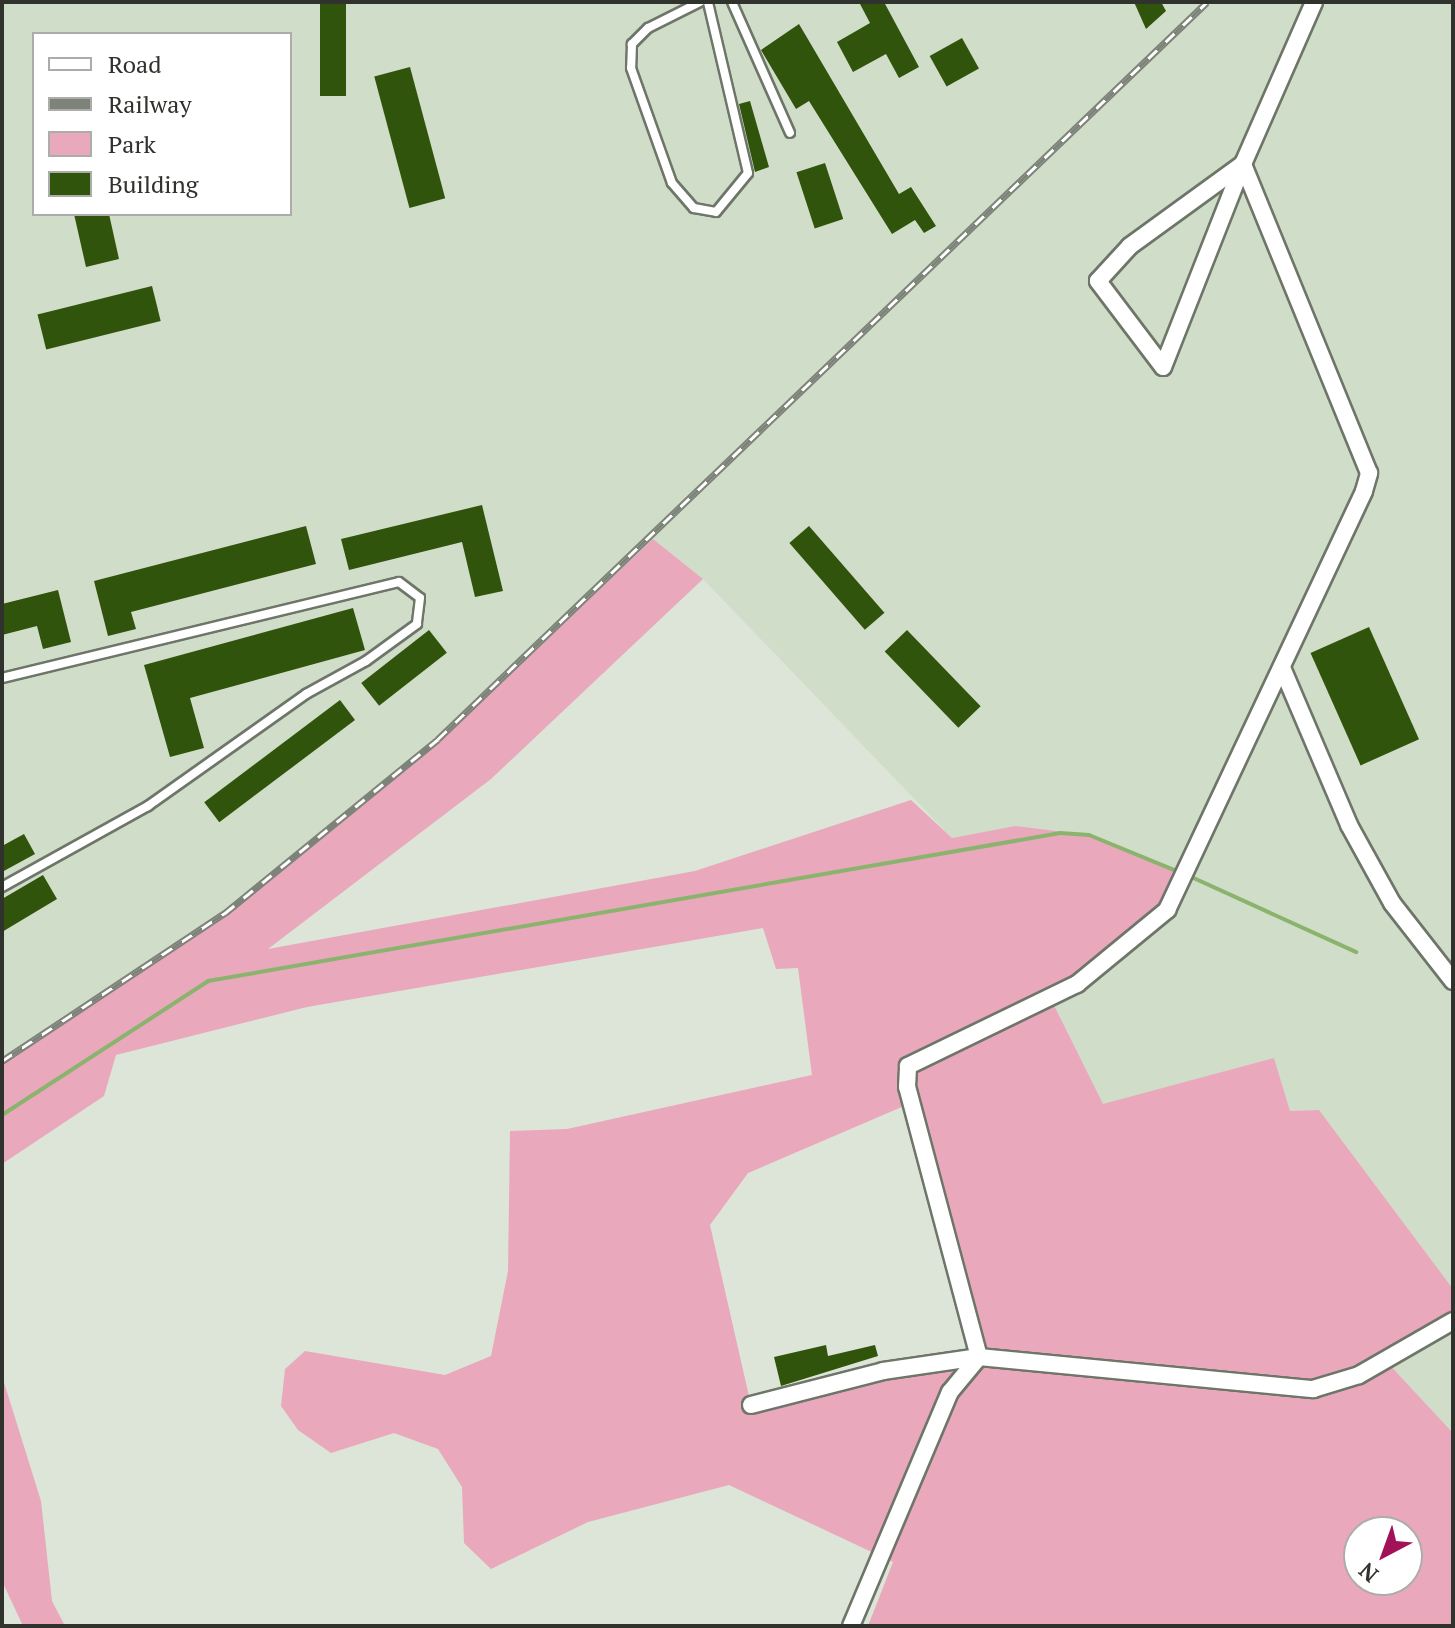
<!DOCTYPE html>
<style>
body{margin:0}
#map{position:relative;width:1455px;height:1628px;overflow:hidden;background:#dce5d7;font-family:"PT Serif",serif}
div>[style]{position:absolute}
.built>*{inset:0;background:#d0ddc8}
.green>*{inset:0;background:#e9a8bc}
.stream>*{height:4px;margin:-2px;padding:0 2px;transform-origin:2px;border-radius:2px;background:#8ab46d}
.building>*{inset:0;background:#30540b;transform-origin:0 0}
.roads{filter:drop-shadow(2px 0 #6e7569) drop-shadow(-2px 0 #6e7569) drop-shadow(0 2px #6e7569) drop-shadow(0 -2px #6e7569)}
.service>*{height:8px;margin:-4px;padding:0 4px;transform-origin:4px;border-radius:4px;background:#fff}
.minor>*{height:16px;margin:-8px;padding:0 8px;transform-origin:8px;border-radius:8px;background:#fff}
.rail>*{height:7px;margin-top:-3.5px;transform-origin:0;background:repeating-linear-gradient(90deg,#fff 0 12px,#7d8379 0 24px);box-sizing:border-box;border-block:2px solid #7d8379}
span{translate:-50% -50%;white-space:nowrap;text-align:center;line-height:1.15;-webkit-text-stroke:8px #fff;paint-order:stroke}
.frame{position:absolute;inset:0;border:4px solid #2f322d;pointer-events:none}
.legend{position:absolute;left:32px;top:32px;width:260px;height:184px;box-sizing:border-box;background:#fff;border:2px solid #acadab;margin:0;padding:10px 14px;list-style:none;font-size:24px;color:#2f322d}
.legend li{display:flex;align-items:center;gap:16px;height:40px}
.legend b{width:40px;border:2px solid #acadab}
.north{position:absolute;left:1343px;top:1516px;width:80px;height:80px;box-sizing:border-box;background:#fff;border:2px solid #acadab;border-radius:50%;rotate:221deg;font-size:22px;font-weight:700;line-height:32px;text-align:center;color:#2f322d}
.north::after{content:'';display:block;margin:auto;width:28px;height:36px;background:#a21258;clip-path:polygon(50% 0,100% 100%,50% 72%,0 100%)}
</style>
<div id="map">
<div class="built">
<div style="clip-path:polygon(evenodd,2px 2px,1453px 2px,1453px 1289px,1319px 1110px,1290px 1111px,1274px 1058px,1103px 1105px,1051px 998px,1184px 874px,1089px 835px,1015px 826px,952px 838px,703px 579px,653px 539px,438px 739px,322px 836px,225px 913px,2px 1061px,2px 2px,34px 34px,290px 34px,290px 214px,34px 214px,34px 34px)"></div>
<div style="clip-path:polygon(1453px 1321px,1453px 1433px,1385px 1360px)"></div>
</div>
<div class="green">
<div style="clip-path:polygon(evenodd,653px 539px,703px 579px,491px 779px,268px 949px,695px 871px,911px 800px,952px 838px,1015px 826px,1089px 835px,1185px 874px,1167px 910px,1051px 999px,1103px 1104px,1274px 1058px,1290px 1111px,1319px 1110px,1453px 1289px,1453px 1321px,1385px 1360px,1453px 1433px,1453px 1626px,868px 1626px,893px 1562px,729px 1485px,588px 1522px,491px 1569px,464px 1543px,462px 1487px,438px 1449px,394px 1433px,331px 1453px,298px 1430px,281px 1406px,285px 1369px,305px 1351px,445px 1375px,491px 1356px,508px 1271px,510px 1131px,567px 1129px,812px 1075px,798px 968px,776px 969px,763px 928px,307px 1007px,116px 1055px,104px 1096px,2px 1164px,2px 1061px,225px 913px,322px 836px,439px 739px,653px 539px,911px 1103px,979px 1357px,751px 1405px,710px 1225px,748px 1173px,911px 1103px,653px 539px,1359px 1532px,1407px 1532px,1407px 1580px,1359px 1580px,1359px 1532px)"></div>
<div style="clip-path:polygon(2px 1376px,41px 1501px,52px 1601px,65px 1626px,23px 1626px,2px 1581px)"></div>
</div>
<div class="stream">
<div style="left:1187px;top:875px;width:186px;rotate:24.5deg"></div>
<div style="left:2px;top:1115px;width:246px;rotate:-33deg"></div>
<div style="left:208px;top:981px;width:865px;rotate:-9.85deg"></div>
<div style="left:1060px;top:833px;width:29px;rotate:4deg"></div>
<div style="left:1089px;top:835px;width:97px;rotate:22.3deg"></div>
</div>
<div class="building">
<div style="left:320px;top:2px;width:26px;height:94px"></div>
<div style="clip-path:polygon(859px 2px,884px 2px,919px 67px,899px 78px,886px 54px,853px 72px,837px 42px,870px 23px)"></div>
<div style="clip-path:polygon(1134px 2px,1161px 2px,1166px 11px,1146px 29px)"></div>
<div style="clip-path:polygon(799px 24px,899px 194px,911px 187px,936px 226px,924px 233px,915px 220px,892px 234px,809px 101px,796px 109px,761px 50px)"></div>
<div style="left:962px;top:38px;width:35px;height:37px;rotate:61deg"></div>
<div style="left:410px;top:67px;width:136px;height:37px;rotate:75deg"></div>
<div style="clip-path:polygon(750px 101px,769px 167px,755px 172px,739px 104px)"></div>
<div style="left:825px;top:163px;width:59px;height:30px;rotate:72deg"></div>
<div style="clip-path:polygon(74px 214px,109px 214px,119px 259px,86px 267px)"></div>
<div style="left:152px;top:286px;width:36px;height:118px;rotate:76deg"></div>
<div style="clip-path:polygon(482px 505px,503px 591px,475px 597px,462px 542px,349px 570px,341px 539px)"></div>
<div style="clip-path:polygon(306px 526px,316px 564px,131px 612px,136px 629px,108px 636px,94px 581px)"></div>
<div style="left:809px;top:526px;width:115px;height:26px;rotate:49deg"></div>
<div style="clip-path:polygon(58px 590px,71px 642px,43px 649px,37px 626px,2px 635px,2px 604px)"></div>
<div style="clip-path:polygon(353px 608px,365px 650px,190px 698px,204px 748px,170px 757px,144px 665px)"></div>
<div style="left:1369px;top:627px;width:123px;height:64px;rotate:66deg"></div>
<div style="left:429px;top:630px;width:29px;height:86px;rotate:52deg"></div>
<div style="left:907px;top:630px;width:106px;height:31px;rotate:46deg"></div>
<div style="left:340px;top:700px;width:25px;height:170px;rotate:53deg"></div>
<div style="clip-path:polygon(24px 834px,35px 854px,2px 872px,2px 846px)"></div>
<div style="clip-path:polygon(43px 875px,57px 899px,2px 932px,2px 899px)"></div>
<div style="clip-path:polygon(826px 1345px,828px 1356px,875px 1345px,878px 1356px,781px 1386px,774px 1357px)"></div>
</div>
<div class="roads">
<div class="service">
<div style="left:700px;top:2px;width:58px;rotate:153.4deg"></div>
<div style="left:648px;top:28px;width:23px;rotate:135deg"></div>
<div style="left:632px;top:44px;width:24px;rotate:92deg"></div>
<div style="left:631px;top:68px;width:122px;rotate:70.4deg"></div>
<div style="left:672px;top:183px;width:33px;rotate:49deg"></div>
<div style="left:694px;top:208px;width:22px;rotate:10deg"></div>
<div style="left:716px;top:212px;width:50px;rotate:-50.6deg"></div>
<div style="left:748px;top:173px;width:176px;rotate:-103.2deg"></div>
<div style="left:732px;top:2px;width:143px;rotate:66.1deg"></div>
<div style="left:2px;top:678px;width:408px;rotate:-13.6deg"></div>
<div style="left:399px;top:582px;width:26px;rotate:37deg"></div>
<div style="left:420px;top:598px;width:26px;rotate:97deg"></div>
<div style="left:417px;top:624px;width:63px;rotate:144deg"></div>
<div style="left:366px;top:661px;width:68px;rotate:151.2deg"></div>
<div style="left:306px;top:694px;width:194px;rotate:144.7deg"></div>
<div style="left:148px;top:806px;width:167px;rotate:151deg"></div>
</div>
<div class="minor">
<div style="left:1243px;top:164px;width:218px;rotate:111.5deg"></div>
<div style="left:1163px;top:367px;width:108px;rotate:-127.1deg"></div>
<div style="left:1098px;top:281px;width:47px;rotate:-47.6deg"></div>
<div style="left:1130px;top:246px;width:140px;rotate:-36deg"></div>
<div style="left:1283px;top:670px;width:168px;rotate:66.9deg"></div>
<div style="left:1349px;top:825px;width:89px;rotate:61.1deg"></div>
<div style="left:1392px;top:903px;width:99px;rotate:52deg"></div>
<div style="left:751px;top:1405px;width:136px;rotate:-14.4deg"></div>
<div style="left:883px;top:1371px;width:97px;rotate:-8.3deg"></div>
<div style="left:979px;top:1357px;width:279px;rotate:-104.9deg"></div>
<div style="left:907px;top:1087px;width:21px;rotate:-87deg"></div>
<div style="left:908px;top:1066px;width:188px;rotate:-25.9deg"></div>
<div style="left:1077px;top:984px;width:117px;rotate:-39.4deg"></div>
<div style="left:1167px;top:910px;width:463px;rotate:-64.8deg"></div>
<div style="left:1364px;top:491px;width:19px;rotate:-74deg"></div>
<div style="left:1369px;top:473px;width:334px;rotate:-112.2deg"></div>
<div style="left:1243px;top:164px;width:177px;rotate:-66.3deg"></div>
<div style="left:851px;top:1626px;width:254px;rotate:-67.1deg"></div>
<div style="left:950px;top:1392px;width:45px;rotate:-50.4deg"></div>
<div style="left:979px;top:1357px;width:336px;rotate:5.5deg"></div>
<div style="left:1313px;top:1389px;width:48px;rotate:-16.9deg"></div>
<div style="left:1359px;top:1375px;width:108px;rotate:-29.9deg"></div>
</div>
</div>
<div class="rail">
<div style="left:2px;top:1061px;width:268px;rotate:-33.6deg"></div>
<div style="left:225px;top:913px;width:275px;rotate:-39.2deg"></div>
<div style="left:438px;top:739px;width:1065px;rotate:-43.78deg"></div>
</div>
<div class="frame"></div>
<ul class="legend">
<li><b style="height:10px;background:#fff"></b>Road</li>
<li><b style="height:10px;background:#7d8379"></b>Railway</li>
<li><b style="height:22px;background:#e9a8bc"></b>Park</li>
<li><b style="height:22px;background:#30540b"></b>Building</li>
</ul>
<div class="north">N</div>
</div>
